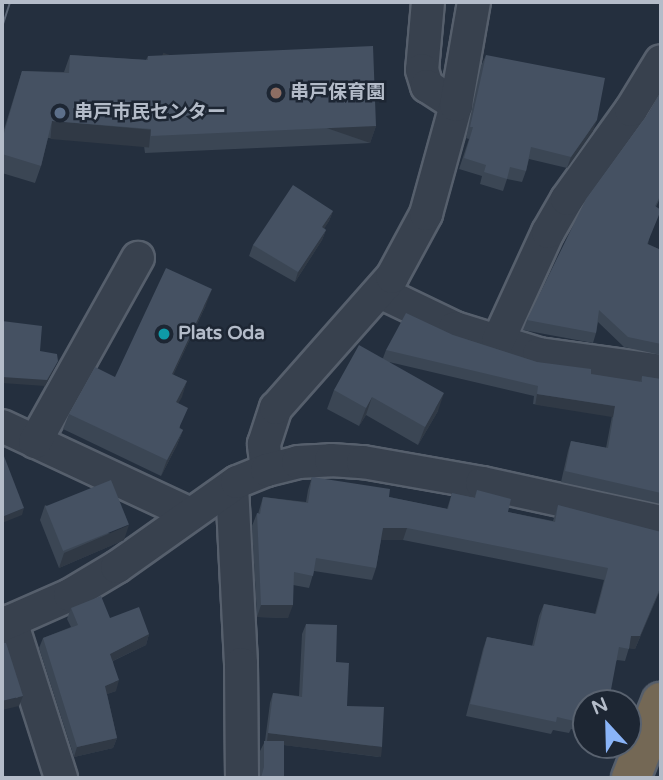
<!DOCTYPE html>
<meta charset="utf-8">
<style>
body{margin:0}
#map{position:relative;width:663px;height:780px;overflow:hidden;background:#242f3e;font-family:"Varela Round","Noto Sans JP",sans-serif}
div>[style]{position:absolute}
.roads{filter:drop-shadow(2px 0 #565f6c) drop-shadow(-2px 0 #565f6c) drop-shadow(0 2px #565f6c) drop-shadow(0 -2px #565f6c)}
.minor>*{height:32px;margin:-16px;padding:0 16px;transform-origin:16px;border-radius:16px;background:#38414e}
.highway>*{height:38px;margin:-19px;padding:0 19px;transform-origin:19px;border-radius:19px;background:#746855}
.tram>*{height:2px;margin:-1px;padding:0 1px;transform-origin:1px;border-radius:1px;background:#5a6575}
.wall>*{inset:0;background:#3b4654}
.shaded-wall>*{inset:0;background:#303945;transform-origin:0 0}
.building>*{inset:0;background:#455162;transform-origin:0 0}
.dots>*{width:19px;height:19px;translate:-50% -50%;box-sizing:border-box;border:4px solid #1d2633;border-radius:50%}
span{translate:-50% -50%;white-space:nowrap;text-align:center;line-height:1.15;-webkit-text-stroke:5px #1d2633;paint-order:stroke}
.poi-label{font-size:19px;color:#b4bcc9;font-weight:700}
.left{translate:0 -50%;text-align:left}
.frame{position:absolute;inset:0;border:4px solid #b4bcc9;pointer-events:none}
.north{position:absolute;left:572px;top:689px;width:70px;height:70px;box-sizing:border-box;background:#1d2633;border:2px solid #59626f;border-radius:50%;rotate:338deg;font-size:19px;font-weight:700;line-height:28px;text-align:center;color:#b4bcc9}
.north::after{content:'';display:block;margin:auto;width:24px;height:32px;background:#8ab4f8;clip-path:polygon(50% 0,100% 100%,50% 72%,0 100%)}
</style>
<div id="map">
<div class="roads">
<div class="minor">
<div style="left:428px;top:2px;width:68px;rotate:95deg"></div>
<div style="left:422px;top:70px;width:17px;rotate:73deg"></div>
<div style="left:427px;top:86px;width:35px;rotate:33deg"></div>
<div style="left:380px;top:292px;width:83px;rotate:25.6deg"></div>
<div style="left:455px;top:328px;width:88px;rotate:17.2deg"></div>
<div style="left:539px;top:354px;width:123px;rotate:7.9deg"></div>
<div style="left:498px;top:341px;width:120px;rotate:-65.4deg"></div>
<div style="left:548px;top:232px;width:38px;rotate:-60deg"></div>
<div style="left:567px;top:199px;width:110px;rotate:-54.3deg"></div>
<div style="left:631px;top:110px;width:57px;rotate:-58.5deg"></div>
<div style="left:2px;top:426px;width:208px;rotate:25deg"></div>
<div style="left:35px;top:442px;width:211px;rotate:-60.8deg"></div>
<div style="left:267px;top:470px;width:26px;rotate:-97deg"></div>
<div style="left:264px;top:444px;width:38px;rotate:-72deg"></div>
<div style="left:276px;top:408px;width:175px;rotate:-48.5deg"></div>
<div style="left:392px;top:277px;width:72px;rotate:-61.6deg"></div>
<div style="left:426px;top:214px;width:113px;rotate:-74.6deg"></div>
<div style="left:456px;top:105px;width:105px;rotate:-80.1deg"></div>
<div style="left:232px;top:486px;width:178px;rotate:87.1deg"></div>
<div style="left:241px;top:664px;width:114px;rotate:89.5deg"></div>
<div style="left:11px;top:621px;width:165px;rotate:72.3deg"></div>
<div style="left:2px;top:625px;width:74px;rotate:-23.8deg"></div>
<div style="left:70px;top:595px;width:55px;rotate:-30.8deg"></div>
<div style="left:117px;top:567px;width:147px;rotate:-35.3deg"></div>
<div style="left:237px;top:482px;width:32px;rotate:-22deg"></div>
<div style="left:267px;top:470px;width:32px;rotate:-14deg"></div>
<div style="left:298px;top:462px;width:33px;rotate:-3deg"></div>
<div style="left:331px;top:460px;width:32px;rotate:4deg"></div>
<div style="left:363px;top:462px;width:121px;rotate:10deg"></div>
<div style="left:482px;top:483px;width:183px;rotate:12.3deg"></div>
</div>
<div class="highway">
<div style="left:631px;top:778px;width:82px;rotate:-68.5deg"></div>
</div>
</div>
<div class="tram">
<div style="left:2px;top:27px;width:26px;rotate:-72deg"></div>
</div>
<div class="wall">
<div style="clip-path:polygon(70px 55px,146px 60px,148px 56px,376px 126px,370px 143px,145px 153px,144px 146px,48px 138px,41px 166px,35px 183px,2px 173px,2px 136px,22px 71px,64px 72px)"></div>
<div style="clip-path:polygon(486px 55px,593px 131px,567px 168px,529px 159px,526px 171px,522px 182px,507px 179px,503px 191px,480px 184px,482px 176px,459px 169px,469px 139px,466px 138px,481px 66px)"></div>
<div style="clip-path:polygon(661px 92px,661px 196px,656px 207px,648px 244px,661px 250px,661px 355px,624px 347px,598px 322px,596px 333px,593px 343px,523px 330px,527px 320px)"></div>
<div style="clip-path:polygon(333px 211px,329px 221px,324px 228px,326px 230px,322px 240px,295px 282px,249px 256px,253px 245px)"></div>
<div style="clip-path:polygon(206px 305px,173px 375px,187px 381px,178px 403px,180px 428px,183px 430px,177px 445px,161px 476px,63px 429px,69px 414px)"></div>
<div style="clip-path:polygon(453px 335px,537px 362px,591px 374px,640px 382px,642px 376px,661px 379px,661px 504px,561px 482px,568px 451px,571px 441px,606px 448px,612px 416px,533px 404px,534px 396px,389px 362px,438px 411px,418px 445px,366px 415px,359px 426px,327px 409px,334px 390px,383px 358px,386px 350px)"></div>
<div style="clip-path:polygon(312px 477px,389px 497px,447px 509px,452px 493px,474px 498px,477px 490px,508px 512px,553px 521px,558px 505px,661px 532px,661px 588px,635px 649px,629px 648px,625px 661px,617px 660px,586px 703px,586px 732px,571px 729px,569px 733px,553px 730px,551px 734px,466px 716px,483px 649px,487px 637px,532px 646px,539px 616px,544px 604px,595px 614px,604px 580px,403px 540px,381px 540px,376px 568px,372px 580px,314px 571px,309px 588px,293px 585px,288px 618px,257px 617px,252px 526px,257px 513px,258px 514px,263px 497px,306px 502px,308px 490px)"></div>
<div style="clip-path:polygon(45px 505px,124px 540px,59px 568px,40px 520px)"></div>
<div style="clip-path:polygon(71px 608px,110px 618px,149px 634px,146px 645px,113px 661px,116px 691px,107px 694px,117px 738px,113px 748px,74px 757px,39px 648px,43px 638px,71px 627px,67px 619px)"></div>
<div style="clip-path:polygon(306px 624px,336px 662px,347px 706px,379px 757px,284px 745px,284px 778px,260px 778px,260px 751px,265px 741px,270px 703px,273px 693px,299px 696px,302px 634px)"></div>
</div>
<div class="shaded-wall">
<div style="clip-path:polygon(597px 120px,593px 131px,567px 168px,571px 157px)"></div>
<div style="left:52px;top:121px;width:99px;height:18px;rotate:5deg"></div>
<div style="left:376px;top:126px;width:18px;height:225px;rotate:109deg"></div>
<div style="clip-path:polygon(333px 211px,329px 221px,319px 237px,322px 227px)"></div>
<div style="clip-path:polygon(326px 230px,322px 240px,295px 282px,298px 272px)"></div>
<div style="clip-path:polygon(212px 289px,206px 305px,166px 390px,172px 374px)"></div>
<div style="clip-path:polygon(58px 361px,45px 386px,2px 383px,2px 377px)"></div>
<div style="clip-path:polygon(187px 381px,182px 397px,170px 418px,176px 402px)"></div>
<div style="clip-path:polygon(444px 393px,438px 411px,418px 445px,425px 427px)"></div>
<div style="left:537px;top:394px;width:79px;height:11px;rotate:9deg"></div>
<div style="clip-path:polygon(372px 397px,366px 415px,359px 426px,366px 408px)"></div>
<div style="clip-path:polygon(183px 430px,177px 445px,161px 476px,167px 460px)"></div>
<div style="clip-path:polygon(24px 508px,22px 515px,2px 523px,2px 517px)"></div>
<div style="clip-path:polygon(129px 525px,124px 540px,59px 568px,64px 553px)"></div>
<div style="clip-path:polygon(383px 528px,407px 528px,403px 540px,379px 540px)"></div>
<div style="clip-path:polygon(661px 586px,635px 649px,626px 648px,631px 636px)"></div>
<div style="clip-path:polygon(261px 605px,293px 605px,288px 618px,257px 617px)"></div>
<div style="clip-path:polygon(149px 634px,146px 645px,106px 664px,110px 654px)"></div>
<div style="clip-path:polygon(119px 680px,116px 691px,101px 696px,105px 686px)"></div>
<div style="clip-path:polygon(23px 696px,19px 706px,2px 710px,2px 701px)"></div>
<div style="left:268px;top:733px;width:115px;height:10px;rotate:7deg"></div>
<div style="clip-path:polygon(117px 738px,113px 748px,74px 757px,77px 747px)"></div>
</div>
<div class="building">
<div style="clip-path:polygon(373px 46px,376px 126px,151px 136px,151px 129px,52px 121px,41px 166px,2px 154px,2px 140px,22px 71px,69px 73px,70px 55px,148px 60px,148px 56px)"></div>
<div style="clip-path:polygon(486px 55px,605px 78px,597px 120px,571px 157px,531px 147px,526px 171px,510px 167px,507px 179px,484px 172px,486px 165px,464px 158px,473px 127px,470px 127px)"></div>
<div style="clip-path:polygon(661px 92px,661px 194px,655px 206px,661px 210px,647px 244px,661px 250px,661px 344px,628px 337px,599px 310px,596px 333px,527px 320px,586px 199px,650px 111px)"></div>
<div style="clip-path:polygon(293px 185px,333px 211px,322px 227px,326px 230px,298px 272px,253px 245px)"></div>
<div style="clip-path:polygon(166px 268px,212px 289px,172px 374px,187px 381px,176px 402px,188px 408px,179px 428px,183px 430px,167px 460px,69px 414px,95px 367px,115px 377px)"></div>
<div style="clip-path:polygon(406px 313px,453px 335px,537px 362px,591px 369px,591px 374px,642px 382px,642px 376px,661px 379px,661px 493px,565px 471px,571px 441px,608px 448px,615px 406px,537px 394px,538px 386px,386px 350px)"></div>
<div style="clip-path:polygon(2px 321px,42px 326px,40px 351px,57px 354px,58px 361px,47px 380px,2px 377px)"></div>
<div style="clip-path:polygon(359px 345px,444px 393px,425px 427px,372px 397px,366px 408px,334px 390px)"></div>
<div style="clip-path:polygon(2px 451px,24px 508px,2px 517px)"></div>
<div style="clip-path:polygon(312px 477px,390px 489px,389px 497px,448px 509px,452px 493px,475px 498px,477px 490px,511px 499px,508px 512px,555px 522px,558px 505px,661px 532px,661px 586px,640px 636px,631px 636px,629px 649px,619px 647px,610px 695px,625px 698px,624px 703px,586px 703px,586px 719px,574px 717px,574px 721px,557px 717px,556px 722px,470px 704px,487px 637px,534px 646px,544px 604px,596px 614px,608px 568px,407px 528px,383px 528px,376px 568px,316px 558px,313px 576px,294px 572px,293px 605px,261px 605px,257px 513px,260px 514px,263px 497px,308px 503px)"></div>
<div style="left:111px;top:480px;width:48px;height:71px;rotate:68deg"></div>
<div style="clip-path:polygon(101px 596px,110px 618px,139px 607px,149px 634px,110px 654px,119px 680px,105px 686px,117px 738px,77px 747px,43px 638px,78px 625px,71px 608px)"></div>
<div style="clip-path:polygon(306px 624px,337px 625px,336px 662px,349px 663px,347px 706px,384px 707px,382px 747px,268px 733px,273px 693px,302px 697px)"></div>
<div style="clip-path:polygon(2px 643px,6px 643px,23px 696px,2px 701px)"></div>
<div style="clip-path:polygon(264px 741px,284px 741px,284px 778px,261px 778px,264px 767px)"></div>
</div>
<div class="dots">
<div style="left:276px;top:93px;background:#8d6e63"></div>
<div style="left:60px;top:113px;background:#5c6f8a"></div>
<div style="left:164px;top:334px;background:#0f9aa8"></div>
</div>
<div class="poi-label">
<span class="left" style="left:290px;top:93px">串戸保育園</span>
<span class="left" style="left:74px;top:113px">串戸市民センター</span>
<span class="left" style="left:178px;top:334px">Plats Oda</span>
</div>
<div class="frame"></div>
<div class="north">N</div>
</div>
